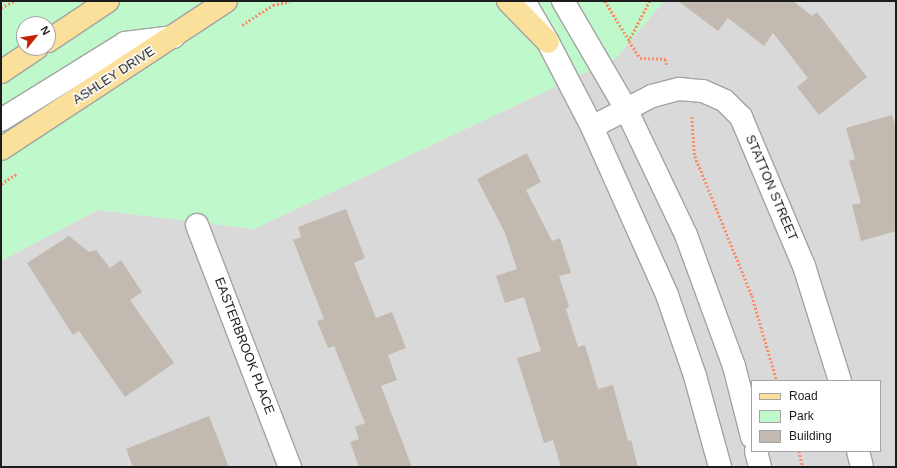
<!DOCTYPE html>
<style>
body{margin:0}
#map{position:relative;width:897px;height:468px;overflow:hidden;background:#edebe1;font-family:Helvetica,sans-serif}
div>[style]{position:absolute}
.residential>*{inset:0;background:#dad9d9}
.park>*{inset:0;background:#bef8cb}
.building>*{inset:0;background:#c2bab1}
.path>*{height:2.5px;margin-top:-1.25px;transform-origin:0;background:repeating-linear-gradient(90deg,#f78e68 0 2px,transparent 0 4px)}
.roads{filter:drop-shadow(1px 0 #a3a3a3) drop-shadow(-1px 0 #a3a3a3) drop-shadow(0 1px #a3a3a3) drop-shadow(0 -1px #a3a3a3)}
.minor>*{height:22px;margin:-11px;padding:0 11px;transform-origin:11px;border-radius:11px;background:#fff}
.major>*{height:22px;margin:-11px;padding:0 11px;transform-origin:11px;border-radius:11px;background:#fae09a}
span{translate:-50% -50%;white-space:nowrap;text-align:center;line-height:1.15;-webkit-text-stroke:3px #fff;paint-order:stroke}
.street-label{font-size:13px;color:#1c1c1c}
.frame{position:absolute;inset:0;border:2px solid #1c1c1c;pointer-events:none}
.legend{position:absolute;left:751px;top:380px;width:130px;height:72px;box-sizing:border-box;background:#fff;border:1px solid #a4a4a4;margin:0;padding:5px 7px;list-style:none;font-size:12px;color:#1c1c1c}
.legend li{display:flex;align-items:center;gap:8px;height:20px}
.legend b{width:20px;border:1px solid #a4a4a4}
.north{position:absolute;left:16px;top:16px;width:40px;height:40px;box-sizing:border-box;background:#fff;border:1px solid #a4a4a4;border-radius:50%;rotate:60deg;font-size:11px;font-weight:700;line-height:16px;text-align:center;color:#1c1c1c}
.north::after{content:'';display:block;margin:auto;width:14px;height:18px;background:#c42203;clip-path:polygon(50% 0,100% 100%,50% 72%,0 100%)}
</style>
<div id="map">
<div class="residential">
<div style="clip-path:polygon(evenodd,664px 1px,896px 1px,896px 467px,1px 467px,1px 261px,98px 210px,254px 229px,616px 58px,664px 1px,752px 381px,880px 381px,880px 451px,752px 451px,752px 381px)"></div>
</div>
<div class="park">
<div style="clip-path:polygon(evenodd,1px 1px,664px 1px,616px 58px,254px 229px,98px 210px,1px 261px,1px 1px,24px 24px,48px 24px,48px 48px,24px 48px,24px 24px)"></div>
</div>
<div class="building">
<div style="clip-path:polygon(678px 1px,793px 1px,812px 16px,817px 12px,867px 77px,819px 115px,797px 87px,808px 78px,773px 33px,764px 46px,728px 18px,718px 31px)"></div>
<div style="clip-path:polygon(892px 115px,896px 128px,896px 231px,861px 241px,852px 205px,861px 203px,849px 161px,855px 159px,846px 128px)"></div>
<div style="clip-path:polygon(527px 153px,541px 182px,526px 190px,552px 241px,560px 238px,571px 273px,559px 276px,569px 306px,566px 309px,578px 347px,585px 345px,598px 389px,613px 385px,628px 441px,631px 440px,638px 467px,561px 467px,553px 440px,544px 443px,517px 358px,541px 351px,524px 297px,505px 303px,496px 276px,517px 269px,505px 233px,477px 179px)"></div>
<div style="clip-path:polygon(346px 209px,365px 258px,354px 263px,376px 318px,392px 312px,406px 348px,388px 355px,397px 380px,381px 386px,412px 467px,359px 467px,350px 442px,359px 439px,355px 427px,365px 423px,334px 346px,328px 348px,317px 321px,324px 319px,293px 240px,301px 237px,298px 227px)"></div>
<div style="clip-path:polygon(69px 236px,89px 252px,96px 250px,110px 268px,121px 260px,142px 292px,130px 300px,174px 363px,125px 397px,79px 331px,73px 335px,27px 263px)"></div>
<div style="clip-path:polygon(209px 416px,229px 467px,133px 467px,126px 449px)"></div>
</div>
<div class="path">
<div style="left:605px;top:1px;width:46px;rotate:58.4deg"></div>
<div style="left:650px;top:1px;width:45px;rotate:117.7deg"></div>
<div style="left:629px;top:41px;width:20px;rotate:57deg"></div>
<div style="left:640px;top:58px;width:25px;rotate:2deg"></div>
<div style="left:665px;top:59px;width:6px;rotate:72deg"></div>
<div style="left:1px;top:8px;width:15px;rotate:-28deg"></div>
<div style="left:242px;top:25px;width:37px;rotate:-33deg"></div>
<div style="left:273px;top:5px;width:17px;rotate:-13deg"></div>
<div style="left:692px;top:117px;width:39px;rotate:86deg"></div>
<div style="left:695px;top:156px;width:151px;rotate:67.8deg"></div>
<div style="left:752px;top:296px;width:89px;rotate:73.6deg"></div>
<div style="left:1px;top:184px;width:20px;rotate:-33deg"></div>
<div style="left:799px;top:451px;width:16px;rotate:76deg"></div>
</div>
<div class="roads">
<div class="minor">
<div style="left:524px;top:1px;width:48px;rotate:59.7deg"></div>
<div style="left:548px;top:42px;width:96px;rotate:62.6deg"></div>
<div style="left:592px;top:127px;width:184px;rotate:65.9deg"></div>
<div style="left:667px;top:295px;width:86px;rotate:70.9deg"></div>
<div style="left:695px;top:376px;width:94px;rotate:74.6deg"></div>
<div style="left:563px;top:1px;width:125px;rotate:59.7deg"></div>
<div style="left:626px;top:109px;width:140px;rotate:64.5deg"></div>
<div style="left:686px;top:235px;width:140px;rotate:69.9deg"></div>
<div style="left:734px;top:366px;width:73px;rotate:75.8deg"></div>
<div style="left:1px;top:120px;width:146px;rotate:-31.8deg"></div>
<div style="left:125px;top:43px;width:49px;rotate:-7deg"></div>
<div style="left:592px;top:127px;width:68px;rotate:-27.3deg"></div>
<div style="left:652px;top:96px;width:28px;rotate:-15deg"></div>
<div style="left:679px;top:89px;width:24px;rotate:5deg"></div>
<div style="left:703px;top:91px;width:24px;rotate:24deg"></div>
<div style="left:725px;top:101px;width:23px;rotate:45deg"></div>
<div style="left:741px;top:117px;width:162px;rotate:67.1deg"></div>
<div style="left:804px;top:266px;width:121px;rotate:72.6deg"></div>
<div style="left:197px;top:225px;width:259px;rotate:69deg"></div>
<div style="left:756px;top:451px;width:16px;rotate:76deg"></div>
<div style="left:858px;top:451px;width:16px;rotate:76deg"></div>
</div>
<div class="major">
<div style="left:508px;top:1px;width:57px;rotate:45.7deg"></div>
<div style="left:48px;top:41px;width:72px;rotate:-33.7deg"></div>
<div style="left:1px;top:72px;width:43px;rotate:-33.7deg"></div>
<div style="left:1px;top:149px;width:269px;rotate:-33.3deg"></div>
</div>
</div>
<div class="street-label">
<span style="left:114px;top:76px;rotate:-33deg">ASHLEY DRIVE</span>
<span style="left:771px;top:188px;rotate:67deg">STATTON STREET</span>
<span style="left:244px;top:346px;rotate:69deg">EASTERBROOK PLACE</span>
</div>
<div class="frame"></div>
<ul class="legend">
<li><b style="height:5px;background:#fae09a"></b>Road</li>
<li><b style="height:11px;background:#bef8cb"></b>Park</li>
<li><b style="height:11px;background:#c2bab1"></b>Building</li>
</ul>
<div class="north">N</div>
</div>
